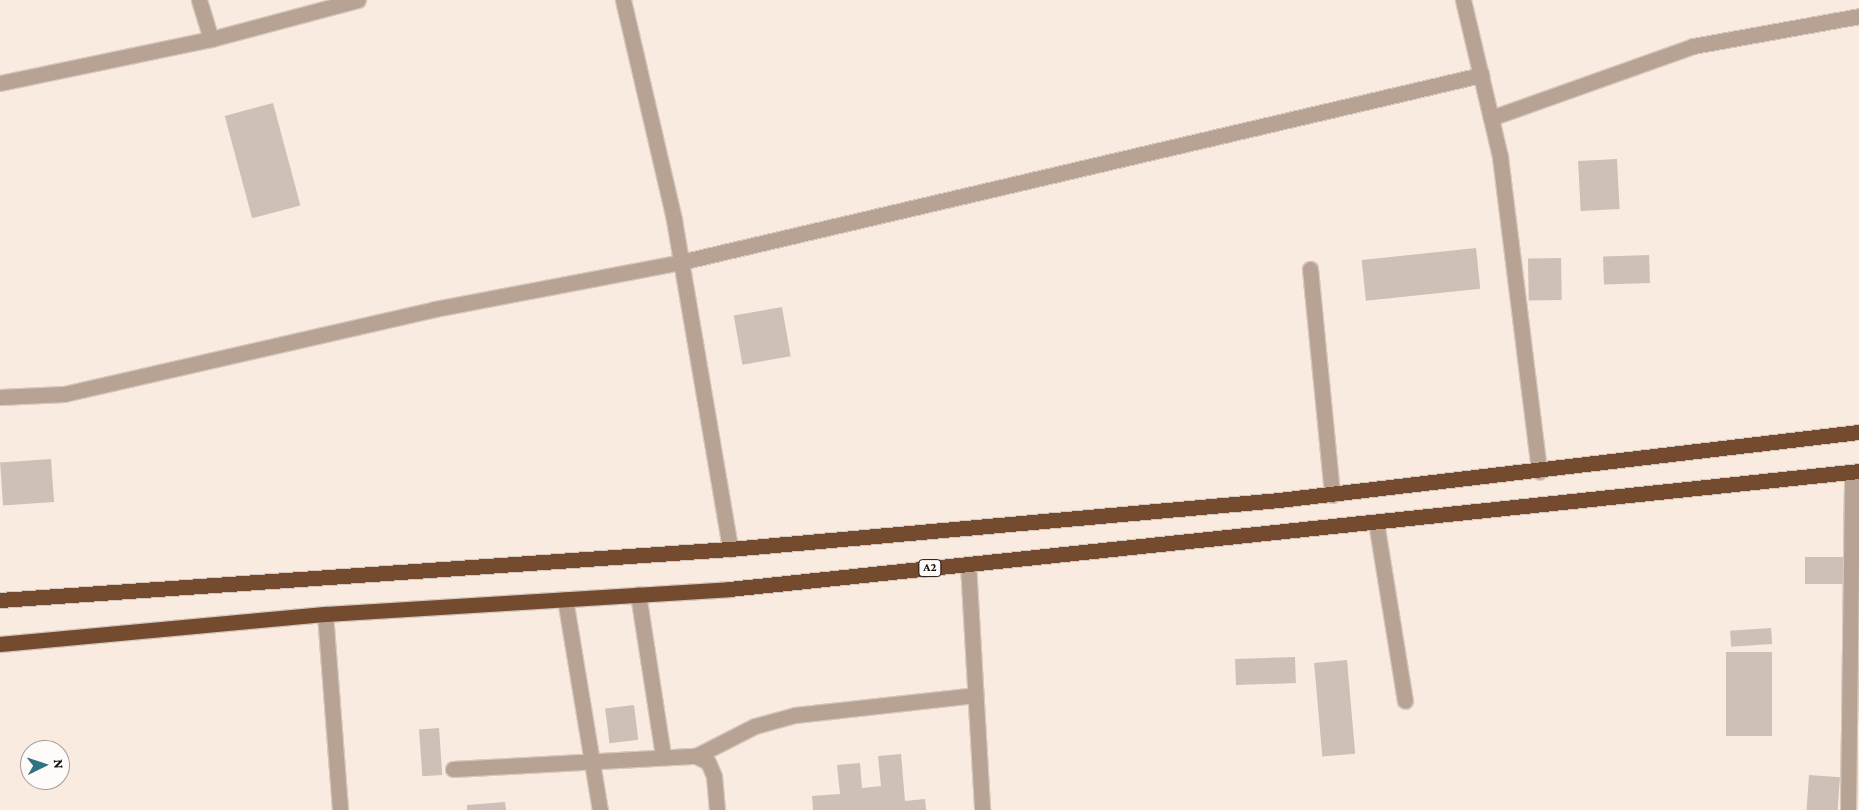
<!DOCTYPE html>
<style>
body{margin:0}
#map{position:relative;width:1859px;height:810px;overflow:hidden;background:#faebe1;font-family:"Crimson Pro",serif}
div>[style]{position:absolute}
.building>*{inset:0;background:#cfc0b7;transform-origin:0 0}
.roads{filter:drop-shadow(1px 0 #d6c8bf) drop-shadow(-1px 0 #d6c8bf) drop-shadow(0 1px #d6c8bf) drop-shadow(0 -1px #d6c8bf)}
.minor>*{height:15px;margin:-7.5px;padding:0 7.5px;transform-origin:7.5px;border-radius:7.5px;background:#b7a294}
.highway>*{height:15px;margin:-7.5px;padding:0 7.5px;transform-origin:7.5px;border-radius:7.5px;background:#744b2f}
span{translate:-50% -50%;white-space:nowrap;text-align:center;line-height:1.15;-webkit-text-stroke:5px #fefbf9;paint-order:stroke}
.shield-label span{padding:1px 4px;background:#fefbf9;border:1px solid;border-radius:4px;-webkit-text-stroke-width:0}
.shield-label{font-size:12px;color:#18130f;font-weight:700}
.north{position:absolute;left:20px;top:740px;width:50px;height:50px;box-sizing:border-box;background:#fefbf9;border:1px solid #a29e9b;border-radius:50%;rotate:86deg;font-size:14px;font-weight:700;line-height:20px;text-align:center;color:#18130f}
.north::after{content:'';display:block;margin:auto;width:18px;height:22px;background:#2f7383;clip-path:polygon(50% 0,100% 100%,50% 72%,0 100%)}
</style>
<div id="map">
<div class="building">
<div style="left:273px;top:103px;width:106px;height:50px;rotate:75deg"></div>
<div style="left:1617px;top:159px;width:50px;height:39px;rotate:87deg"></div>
<div style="left:1476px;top:248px;width:41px;height:115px;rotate:84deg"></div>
<div style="left:1649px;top:255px;width:28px;height:46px;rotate:88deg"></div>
<div style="left:1561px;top:258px;width:42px;height:33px;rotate:89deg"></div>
<div style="left:782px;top:307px;width:50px;height:49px;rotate:80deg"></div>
<div style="left:51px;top:459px;width:43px;height:51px;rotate:86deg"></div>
<div style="left:1805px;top:557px;width:41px;height:27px"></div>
<div style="left:1771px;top:628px;width:16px;height:41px;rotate:86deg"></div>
<div style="left:1726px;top:652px;width:46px;height:84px"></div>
<div style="left:1295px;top:657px;width:26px;height:60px;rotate:88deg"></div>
<div style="left:1347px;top:660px;width:94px;height:33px;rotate:85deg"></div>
<div style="left:634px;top:705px;width:35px;height:29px;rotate:83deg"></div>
<div style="left:439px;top:728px;width:47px;height:20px;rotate:86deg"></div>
<div style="clip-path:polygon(901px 754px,905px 801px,925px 799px,926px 810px,813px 810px,812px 796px,840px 794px,837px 765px,860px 763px,862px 788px,881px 786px,878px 756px)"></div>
<div style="left:1809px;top:775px;width:31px;height:35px;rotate:4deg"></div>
<div style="clip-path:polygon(505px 802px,506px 810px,467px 810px,467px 805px)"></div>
</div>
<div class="roads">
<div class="minor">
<div style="left:623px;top:0;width:226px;rotate:76.9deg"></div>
<div style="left:674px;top:220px;width:334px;rotate:80.3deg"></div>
<div style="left:1463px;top:0;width:161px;rotate:76.7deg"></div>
<div style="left:1500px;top:157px;width:317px;rotate:82.9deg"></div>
<div style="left:211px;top:39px;width:152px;rotate:-14.9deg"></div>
<div style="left:0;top:83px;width:216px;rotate:-11.8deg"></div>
<div style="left:211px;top:39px;width:41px;rotate:-107.1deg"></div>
<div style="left:1491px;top:118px;width:214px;rotate:-19.6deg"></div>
<div style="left:1693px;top:46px;width:169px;rotate:-10.2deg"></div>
<div style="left:1310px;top:269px;width:227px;rotate:84.4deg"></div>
<div style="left:0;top:397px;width:64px;rotate:-2.7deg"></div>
<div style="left:64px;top:394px;width:381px;rotate:-12.9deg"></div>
<div style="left:435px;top:309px;width:250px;rotate:-10.8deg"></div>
<div style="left:681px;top:262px;width:822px;rotate:-13.16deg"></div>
<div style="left:1376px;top:522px;width:181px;rotate:80.8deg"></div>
<div style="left:968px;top:564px;width:246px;rotate:86.7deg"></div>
<div style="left:638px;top:594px;width:163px;rotate:81.2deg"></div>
<div style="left:565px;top:599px;width:214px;rotate:80.6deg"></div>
<div style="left:325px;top:614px;width:197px;rotate:85.6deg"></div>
<div style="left:696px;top:756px;width:66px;rotate:-27deg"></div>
<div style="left:755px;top:726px;width:41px;rotate:-15.4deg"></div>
<div style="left:795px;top:715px;width:181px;rotate:-6.3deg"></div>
<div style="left:453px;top:769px;width:243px;rotate:-3.1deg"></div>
<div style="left:696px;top:756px;width:13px;rotate:27deg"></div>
<div style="left:708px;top:762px;width:15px;rotate:67deg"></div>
<div style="left:714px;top:776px;width:34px;rotate:85deg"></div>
<div style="left:1848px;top:810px;width:338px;rotate:-89.3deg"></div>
</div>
<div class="highway">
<div style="left:0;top:600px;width:732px;rotate:-4deg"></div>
<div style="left:730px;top:549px;width:551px;rotate:-5.1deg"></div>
<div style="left:1279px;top:500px;width:584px;rotate:-6.69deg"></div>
<div style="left:0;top:644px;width:326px;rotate:-5.3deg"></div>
<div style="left:325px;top:614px;width:405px;rotate:-3.5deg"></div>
<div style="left:729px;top:589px;width:1136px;rotate:-5.96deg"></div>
</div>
</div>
<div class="shield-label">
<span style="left:930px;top:568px">A2</span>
</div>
<div class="north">N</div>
</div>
